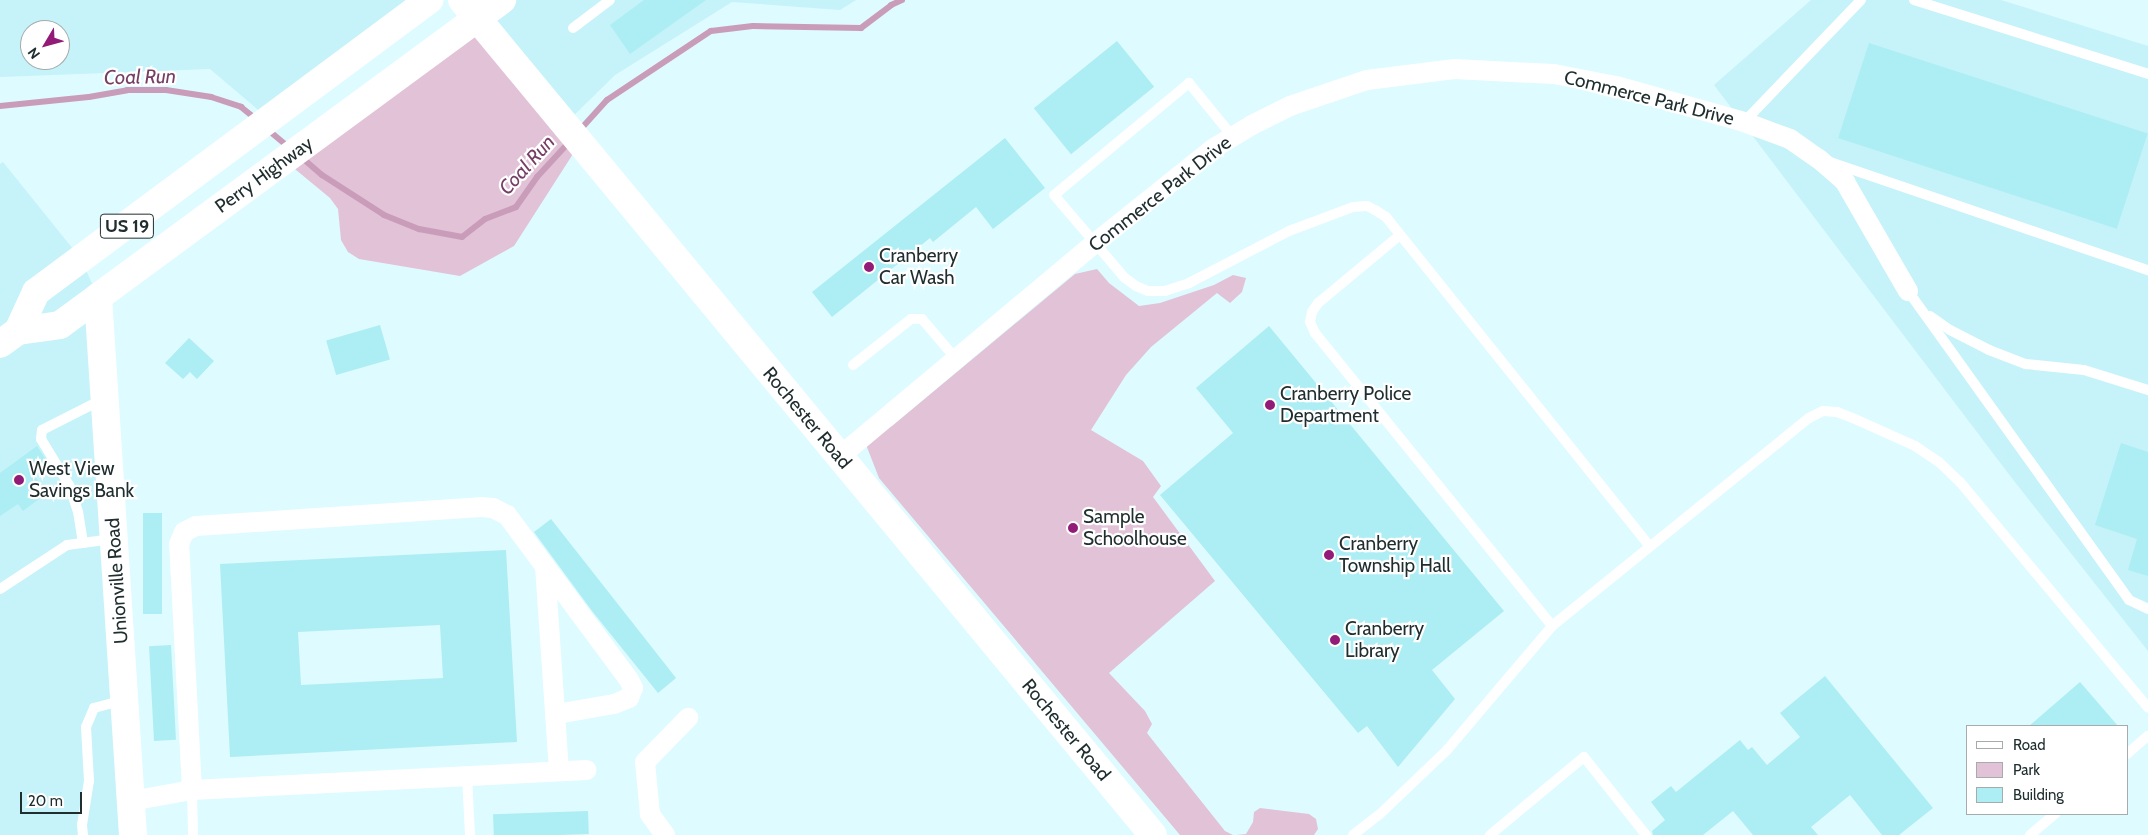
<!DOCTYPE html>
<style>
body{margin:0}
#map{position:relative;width:2148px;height:835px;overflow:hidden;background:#defbff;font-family:Cabin,sans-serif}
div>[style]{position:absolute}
.built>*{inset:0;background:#c5f3f9}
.green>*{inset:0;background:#e2c2d7}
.stream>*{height:6px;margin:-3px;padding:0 3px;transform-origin:3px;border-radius:3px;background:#c99db9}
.building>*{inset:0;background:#adedf4;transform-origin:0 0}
.lane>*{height:10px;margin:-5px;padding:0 5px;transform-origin:5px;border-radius:5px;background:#fff}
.street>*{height:20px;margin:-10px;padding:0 10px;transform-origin:10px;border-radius:10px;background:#fff}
.secondary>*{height:28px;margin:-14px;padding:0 14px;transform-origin:14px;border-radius:14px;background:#fff}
.primary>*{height:28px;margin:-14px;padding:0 14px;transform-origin:14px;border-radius:14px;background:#fff}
.dots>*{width:14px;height:14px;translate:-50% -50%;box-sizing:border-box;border:2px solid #fff;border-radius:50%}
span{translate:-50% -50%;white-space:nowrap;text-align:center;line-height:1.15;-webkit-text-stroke:4.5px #fff;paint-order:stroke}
.shield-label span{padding:1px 4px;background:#fff;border:1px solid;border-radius:4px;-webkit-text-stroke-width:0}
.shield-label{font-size:18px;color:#202e2f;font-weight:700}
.street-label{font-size:19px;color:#202e2f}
.poi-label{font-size:19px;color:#202e2f}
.left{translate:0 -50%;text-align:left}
.water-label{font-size:20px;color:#763e65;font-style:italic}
.legend{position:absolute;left:1966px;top:725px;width:162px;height:90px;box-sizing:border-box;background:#fff;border:1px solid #a6abac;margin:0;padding:6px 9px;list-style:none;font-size:15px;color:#202e2f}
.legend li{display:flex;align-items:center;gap:10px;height:25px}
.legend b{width:25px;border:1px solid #a6abac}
.north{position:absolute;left:20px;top:20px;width:50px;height:50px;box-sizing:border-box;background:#fff;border:1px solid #a6abac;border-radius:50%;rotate:233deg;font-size:14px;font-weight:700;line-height:20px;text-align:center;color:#202e2f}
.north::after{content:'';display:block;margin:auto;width:18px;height:22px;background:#931b78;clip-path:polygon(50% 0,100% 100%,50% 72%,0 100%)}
.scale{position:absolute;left:20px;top:792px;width:62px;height:22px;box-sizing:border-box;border:2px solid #202e2f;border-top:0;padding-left:6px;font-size:15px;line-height:18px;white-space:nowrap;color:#202e2f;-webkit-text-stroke:4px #fff;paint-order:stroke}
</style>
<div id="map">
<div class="built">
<div style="clip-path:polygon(evenodd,0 0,429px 0,270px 120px,210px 69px,0 77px,0 0,30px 30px,60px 30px,60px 60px,30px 60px,30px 30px)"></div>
<div style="clip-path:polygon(462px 0,856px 0,840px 10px,732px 2px,615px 75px,564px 125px)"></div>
<div style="clip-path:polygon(1811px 0,2001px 0,2148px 46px,2148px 651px,2011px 477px,1714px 85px)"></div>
<div style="clip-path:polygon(3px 162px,81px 259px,98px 297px,133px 835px,0 835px,0 164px)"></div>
</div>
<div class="green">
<div style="clip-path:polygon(477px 19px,580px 143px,514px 246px,460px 276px,359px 259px,348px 252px,341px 240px,338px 209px,330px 198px,284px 160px)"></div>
<div style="clip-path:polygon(1097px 269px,1109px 283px,1139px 306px,1160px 303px,1214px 285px,1233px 275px,1246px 278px,1242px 292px,1230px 303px,1217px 293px,1151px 347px,1126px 375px,1091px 430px,1143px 461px,1161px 486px,1153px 497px,1215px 581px,1109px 673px,1145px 711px,1152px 724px,1147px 733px,1158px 747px,1225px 831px,1233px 835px,1180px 835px,879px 478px,863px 437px,892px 426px,1075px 274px)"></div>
<div style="clip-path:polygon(1260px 808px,1309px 814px,1316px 819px,1318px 829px,1314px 835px,1236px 835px,1246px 834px,1253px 822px,1254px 812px)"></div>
</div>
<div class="stream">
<div style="left:0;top:106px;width:89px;rotate:-5.8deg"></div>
<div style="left:89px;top:97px;width:39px;rotate:-10deg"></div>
<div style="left:127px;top:90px;width:39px"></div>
<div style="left:166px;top:90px;width:46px;rotate:8.8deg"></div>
<div style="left:211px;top:97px;width:32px;rotate:18deg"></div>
<div style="left:241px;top:107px;width:19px;rotate:39deg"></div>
<div style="left:267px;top:129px;width:30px;rotate:40deg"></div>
<div style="left:579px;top:131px;width:42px;rotate:-47.9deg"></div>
<div style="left:607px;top:100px;width:125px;rotate:-33.6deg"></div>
<div style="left:711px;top:31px;width:42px;rotate:-6.8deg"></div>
<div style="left:753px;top:26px;width:108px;rotate:1.1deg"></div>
<div style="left:861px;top:28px;width:38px;rotate:-37deg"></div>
<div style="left:891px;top:5px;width:12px;rotate:-24deg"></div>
<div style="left:300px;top:156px;width:29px;rotate:41deg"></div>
<div style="left:322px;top:175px;width:74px;rotate:32.8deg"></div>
<div style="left:384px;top:215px;width:38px;rotate:22deg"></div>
<div style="left:419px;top:229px;width:44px;rotate:10.5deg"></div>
<div style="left:462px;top:237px;width:29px;rotate:-38deg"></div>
<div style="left:485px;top:219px;width:33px;rotate:-21deg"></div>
<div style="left:516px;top:207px;width:37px;rotate:-55deg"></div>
<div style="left:537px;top:177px;width:50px;rotate:-47.4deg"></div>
</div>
<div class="building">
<div style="clip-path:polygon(644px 0,706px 0,630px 54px,610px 25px)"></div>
<div style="left:1117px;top:41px;width:59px;height:107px;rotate:51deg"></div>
<div style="left:1869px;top:43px;width:293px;height:100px;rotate:18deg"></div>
<div style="clip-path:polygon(1005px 138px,1045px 188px,993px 229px,976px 207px,933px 242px,930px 238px,832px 317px,812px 292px)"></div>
<div style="left:380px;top:325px;width:36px;height:56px;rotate:74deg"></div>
<div style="clip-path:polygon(1269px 326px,1504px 611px,1432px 670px,1455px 699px,1398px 767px,1367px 726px,1358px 733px,1160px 495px,1233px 433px,1196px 388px)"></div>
<div style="clip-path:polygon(189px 338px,214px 361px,197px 379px,190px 372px,183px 379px,165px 363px)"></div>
<div style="clip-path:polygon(2121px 443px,2148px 452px,2148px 576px,2128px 570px,2137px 539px,2095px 525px)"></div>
<div style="clip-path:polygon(37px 446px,48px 463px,34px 475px,42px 486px,33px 493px,39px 499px,23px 511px,18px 504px,0 516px,0 473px)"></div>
<div style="left:143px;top:513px;width:19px;height:101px"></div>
<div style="clip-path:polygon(551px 519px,676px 678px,658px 693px,592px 611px,534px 532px)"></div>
<div style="clip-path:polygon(evenodd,506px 550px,517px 742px,230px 757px,220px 564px,506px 550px,440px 625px,443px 678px,301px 685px,298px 632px,440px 625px)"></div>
<div style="left:171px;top:645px;width:95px;height:22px;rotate:87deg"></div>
<div style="clip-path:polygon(1825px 676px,1933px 808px,1899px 835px,1882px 835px,1850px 795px,1811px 827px,1818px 835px,1753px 835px,1733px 811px,1703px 835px,1653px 835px,1652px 831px,1665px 820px,1651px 802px,1671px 786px,1676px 792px,1740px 740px,1748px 750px,1752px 747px,1767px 765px,1800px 737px,1780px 713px)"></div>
<div style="clip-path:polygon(2080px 682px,2118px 726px,2029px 726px)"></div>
<div style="left:588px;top:811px;width:23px;height:95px;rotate:88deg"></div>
</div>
<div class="lane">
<div style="left:1914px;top:0;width:245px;rotate:17.5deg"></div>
<div style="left:573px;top:28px;width:46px;rotate:-37.1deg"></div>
<div style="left:1744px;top:122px;width:169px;rotate:-46.2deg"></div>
<div style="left:1233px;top:137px;width:70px;rotate:-129.2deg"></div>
<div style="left:1189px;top:83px;width:175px;rotate:140.3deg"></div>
<div style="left:1054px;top:195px;width:109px;rotate:49.5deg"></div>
<div style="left:1125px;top:278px;width:14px;rotate:36deg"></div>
<div style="left:1136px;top:286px;width:13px;rotate:23deg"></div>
<div style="left:1148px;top:291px;width:17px"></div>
<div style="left:1165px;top:291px;width:25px;rotate:-18deg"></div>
<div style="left:1189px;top:283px;width:113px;rotate:-27.5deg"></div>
<div style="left:1289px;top:231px;width:68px;rotate:-20.6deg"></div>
<div style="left:1353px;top:207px;width:14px;rotate:-4deg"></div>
<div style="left:1367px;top:206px;width:9px;rotate:27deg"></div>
<div style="left:1375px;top:210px;width:13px;rotate:32deg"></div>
<div style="left:1386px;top:217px;width:422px;rotate:51.3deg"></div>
<div style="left:1830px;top:162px;width:336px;rotate:18.8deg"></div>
<div style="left:1400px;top:235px;width:107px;rotate:140.3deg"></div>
<div style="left:1318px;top:303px;width:11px;rotate:124deg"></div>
<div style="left:1312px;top:312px;width:10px;rotate:101deg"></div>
<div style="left:1310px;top:322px;width:12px;rotate:66deg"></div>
<div style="left:1315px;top:333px;width:377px;rotate:51deg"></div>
<div style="left:1908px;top:291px;width:380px;rotate:54.4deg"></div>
<div style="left:2129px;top:600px;width:21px;rotate:25deg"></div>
<div style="left:1930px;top:316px;width:24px;rotate:35deg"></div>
<div style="left:1950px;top:330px;width:44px;rotate:27.1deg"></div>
<div style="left:1989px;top:350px;width:40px;rotate:21deg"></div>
<div style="left:2026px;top:364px;width:58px;rotate:5.9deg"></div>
<div style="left:2084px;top:370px;width:67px;rotate:17.4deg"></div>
<div style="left:853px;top:365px;width:74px;rotate:-38.4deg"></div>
<div style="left:911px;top:319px;width:11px"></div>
<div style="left:922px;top:319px;width:52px;rotate:49.6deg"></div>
<div style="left:83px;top:543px;width:31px;rotate:-99deg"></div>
<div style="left:78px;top:512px;width:28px;rotate:-108deg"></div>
<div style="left:69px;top:485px;width:54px;rotate:-121.3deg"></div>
<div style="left:41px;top:439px;width:9px;rotate:-84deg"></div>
<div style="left:42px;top:430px;width:68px;rotate:-26.9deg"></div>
<div style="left:0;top:589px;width:80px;rotate:-33.3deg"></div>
<div style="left:67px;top:545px;width:46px;rotate:-7.4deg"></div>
<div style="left:2127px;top:754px;width:28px;rotate:-41deg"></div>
<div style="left:467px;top:776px;width:59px;rotate:87.1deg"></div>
<div style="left:192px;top:790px;width:45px;rotate:88.7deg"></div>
<div style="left:83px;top:835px;width:10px;rotate:-96deg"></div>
<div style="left:82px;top:825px;width:45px;rotate:-81deg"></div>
<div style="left:89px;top:781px;width:54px;rotate:-93.2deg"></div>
<div style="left:86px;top:727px;width:21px;rotate:-67deg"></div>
<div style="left:94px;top:708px;width:30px;rotate:-15deg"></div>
<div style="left:1353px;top:835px;width:33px;rotate:-38deg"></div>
<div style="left:1379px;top:815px;width:94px;rotate:-43.7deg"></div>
<div style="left:1447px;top:750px;width:162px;rotate:-49.7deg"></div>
<div style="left:1552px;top:626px;width:331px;rotate:-39deg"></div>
<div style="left:1809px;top:418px;width:16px;rotate:-27deg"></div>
<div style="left:1823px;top:411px;width:14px;rotate:4deg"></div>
<div style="left:1837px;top:412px;width:19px;rotate:21deg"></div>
<div style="left:1855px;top:419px;width:66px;rotate:24.2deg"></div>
<div style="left:1915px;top:446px;width:29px;rotate:34deg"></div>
<div style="left:1939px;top:462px;width:29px;rotate:44deg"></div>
<div style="left:1960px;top:482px;width:294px;rotate:50.2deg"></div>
<div style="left:1490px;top:835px;width:122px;rotate:-39.7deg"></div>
<div style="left:1584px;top:757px;width:100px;rotate:51.5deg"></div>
<div style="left:2030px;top:835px;width:33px;rotate:-40deg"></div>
</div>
<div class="street">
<div style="left:839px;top:457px;width:334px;rotate:-39.9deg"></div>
<div style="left:1095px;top:243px;width:152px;rotate:-38.6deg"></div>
<div style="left:1214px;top:148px;width:44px;rotate:-31.2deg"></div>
<div style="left:1252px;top:125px;width:42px;rotate:-26.6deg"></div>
<div style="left:1290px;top:106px;width:81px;rotate:-18.7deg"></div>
<div style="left:1367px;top:80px;width:88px;rotate:-7.2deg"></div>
<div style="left:1454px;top:69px;width:100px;rotate:2.9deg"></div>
<div style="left:1554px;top:74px;width:63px;rotate:11deg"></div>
<div style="left:1616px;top:86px;width:133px;rotate:15.7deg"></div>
<div style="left:1744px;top:122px;width:49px;rotate:20.3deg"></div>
<div style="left:1790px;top:139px;width:35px;rotate:35deg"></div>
<div style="left:1819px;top:159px;width:35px;rotate:41deg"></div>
<div style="left:1845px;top:182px;width:126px;rotate:60deg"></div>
<div style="left:545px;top:566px;width:205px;rotate:86.1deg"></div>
<div style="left:192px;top:790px;width:395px;rotate:-2.9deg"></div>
<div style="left:131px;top:801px;width:62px;rotate:-10.2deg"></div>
<div style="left:192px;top:790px;width:246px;rotate:-93deg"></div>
<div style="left:179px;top:544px;width:13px;rotate:-67deg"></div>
<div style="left:184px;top:532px;width:13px;rotate:-27deg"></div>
<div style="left:196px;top:526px;width:285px;rotate:-3.8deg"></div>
<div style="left:480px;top:507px;width:13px;rotate:4deg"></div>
<div style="left:493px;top:508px;width:16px;rotate:27deg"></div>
<div style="left:507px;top:515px;width:205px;rotate:53.5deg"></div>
<div style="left:629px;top:680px;width:9px;rotate:63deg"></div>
<div style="left:633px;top:688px;width:11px;rotate:112deg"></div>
<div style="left:629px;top:698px;width:16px;rotate:158deg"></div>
<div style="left:614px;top:704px;width:59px;rotate:170.2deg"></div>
<div style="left:665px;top:835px;width:26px;rotate:-126deg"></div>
<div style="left:650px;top:814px;width:52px;rotate:-95.5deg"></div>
<div style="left:645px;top:762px;width:62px;rotate:-45.7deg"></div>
</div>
<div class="secondary">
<div style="left:462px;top:0;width:1084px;rotate:50.39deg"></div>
<div style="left:98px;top:297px;width:539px;rotate:86.28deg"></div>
</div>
<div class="primary">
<div style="left:18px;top:331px;width:43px;rotate:-65.2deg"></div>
<div style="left:36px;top:292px;width:490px;rotate:-36.6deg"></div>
<div style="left:0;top:344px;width:22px;rotate:-36deg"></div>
<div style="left:18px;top:331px;width:42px;rotate:-8.1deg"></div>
<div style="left:60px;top:325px;width:549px;rotate:-36.33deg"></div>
</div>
<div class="dots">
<div style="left:869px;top:267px;background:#931b78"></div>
<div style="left:1270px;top:405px;background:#931b78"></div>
<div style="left:19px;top:480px;background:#931b78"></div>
<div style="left:1073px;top:528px;background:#931b78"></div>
<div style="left:1329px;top:555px;background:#931b78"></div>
<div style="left:1335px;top:640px;background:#931b78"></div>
</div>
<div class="shield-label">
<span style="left:127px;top:226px">US 19</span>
</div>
<div class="street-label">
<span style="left:1649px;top:98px;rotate:14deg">Commerce Park Drive</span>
<span style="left:264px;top:175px;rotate:-36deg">Perry Highway</span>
<span style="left:1160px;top:194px;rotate:-38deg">Commerce Park Drive</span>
<span style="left:807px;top:418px;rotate:50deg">Rochester Road</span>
<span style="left:117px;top:581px;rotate:-94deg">Unionville Road</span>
<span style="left:1066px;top:730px;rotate:50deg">Rochester Road</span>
</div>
<div class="poi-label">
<span class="left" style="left:879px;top:267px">Cranberry<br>Car Wash</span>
<span class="left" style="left:1280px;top:405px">Cranberry Police<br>Department</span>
<span class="left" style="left:29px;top:480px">West View<br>Savings Bank</span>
<span class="left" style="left:1083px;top:528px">Sample<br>Schoolhouse</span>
<span class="left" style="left:1339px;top:555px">Cranberry<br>Township Hall</span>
<span class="left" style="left:1345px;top:640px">Cranberry<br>Library</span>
</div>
<div class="water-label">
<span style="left:140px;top:77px;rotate:-1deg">Coal Run</span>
<span style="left:527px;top:165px;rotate:-48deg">Coal Run</span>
</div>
<ul class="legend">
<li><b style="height:6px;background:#fff"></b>Road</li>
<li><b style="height:14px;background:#e2c2d7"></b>Park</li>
<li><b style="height:14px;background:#adedf4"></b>Building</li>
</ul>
<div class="north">N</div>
<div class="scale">20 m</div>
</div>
